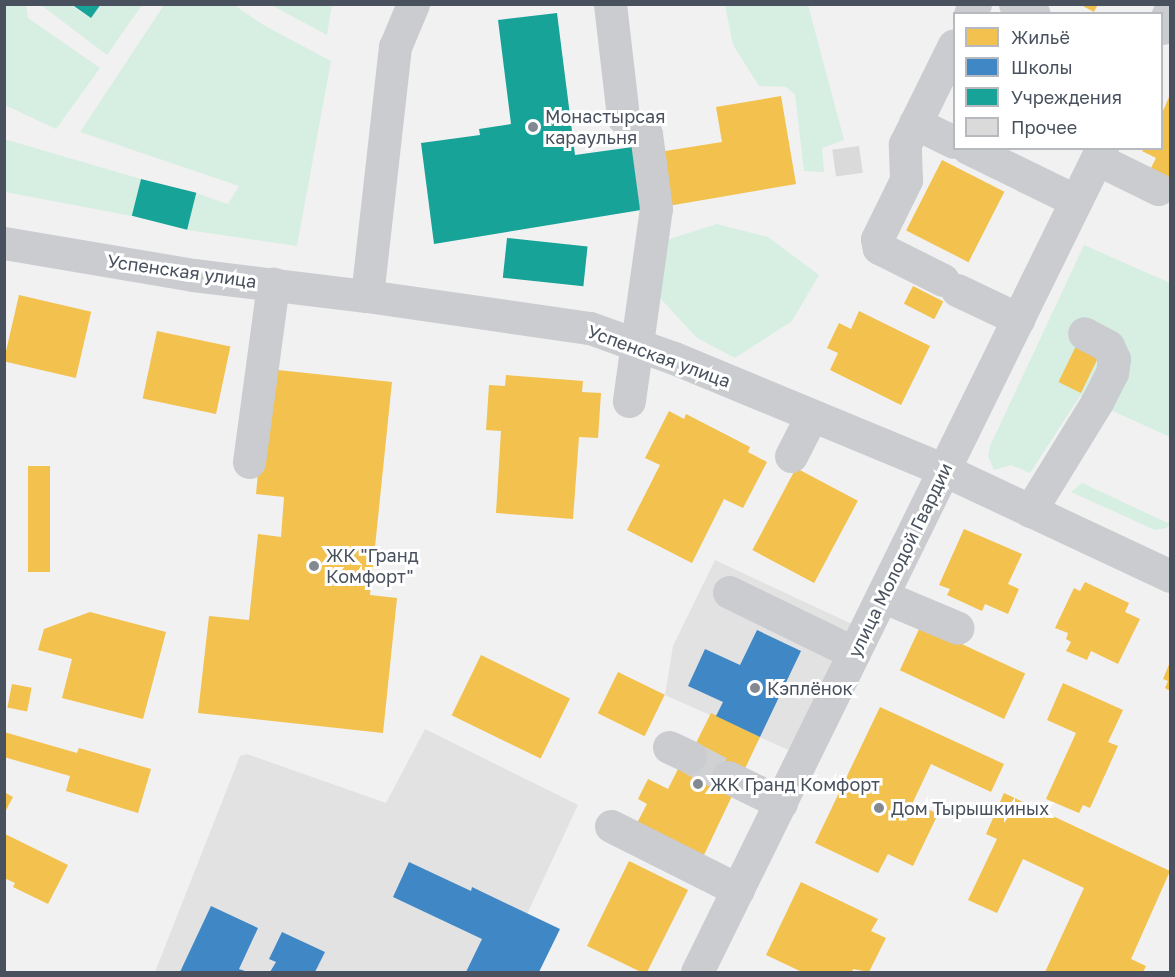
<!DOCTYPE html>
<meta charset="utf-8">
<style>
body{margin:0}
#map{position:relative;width:1175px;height:977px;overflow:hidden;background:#f1f1f1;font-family:"Golos Text",sans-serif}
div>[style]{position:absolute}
.education>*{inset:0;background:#e3e2e3}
.green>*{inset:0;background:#d6efe2}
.homes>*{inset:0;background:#f2c14e;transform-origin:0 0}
.schools>*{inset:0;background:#3f88c5}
.public>*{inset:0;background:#17a398;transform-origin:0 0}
.building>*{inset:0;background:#dadadb;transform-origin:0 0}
.minor-tunnel>*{height:33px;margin-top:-16.5px;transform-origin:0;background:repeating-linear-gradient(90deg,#cfd1d3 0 33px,transparent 0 49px)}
.minor>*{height:33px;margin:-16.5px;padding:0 16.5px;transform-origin:16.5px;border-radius:16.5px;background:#cacccf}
.dots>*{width:16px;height:16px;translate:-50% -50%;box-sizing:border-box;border:3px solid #fff;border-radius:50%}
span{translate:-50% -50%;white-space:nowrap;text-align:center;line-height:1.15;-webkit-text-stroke:6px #fff;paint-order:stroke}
.poi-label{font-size:18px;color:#48515d}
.left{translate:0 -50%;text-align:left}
.street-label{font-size:18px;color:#48515d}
.frame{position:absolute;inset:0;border:6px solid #48515d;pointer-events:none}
.legend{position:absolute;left:953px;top:12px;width:210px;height:138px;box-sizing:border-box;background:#fff;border:2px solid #b6b9be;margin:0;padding:8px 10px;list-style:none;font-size:18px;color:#48515d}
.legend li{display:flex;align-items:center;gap:12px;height:30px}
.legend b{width:30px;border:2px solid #b6b9be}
</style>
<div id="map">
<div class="education">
<div style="clip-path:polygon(715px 560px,854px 625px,793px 752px,665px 695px,673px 646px)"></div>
<div style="clip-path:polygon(425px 729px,578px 805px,500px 972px,155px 972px,240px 756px,247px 754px,386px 803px)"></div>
</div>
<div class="green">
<div style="clip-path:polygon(5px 4px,26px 5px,28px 18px,100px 68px,56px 129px,5px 105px)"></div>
<div style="clip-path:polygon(41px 5px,71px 5px,90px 18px,101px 5px,142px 5px,107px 55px)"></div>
<div style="clip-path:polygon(164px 5px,234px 5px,265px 26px,331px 61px,297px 246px,187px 230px,196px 193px,228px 204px,239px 186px,80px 132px)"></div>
<div style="clip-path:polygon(271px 5px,332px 5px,327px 35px,275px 7px)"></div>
<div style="clip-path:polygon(725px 5px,808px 5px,844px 140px,822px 148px,824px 172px,804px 171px,795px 94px,786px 87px,759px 86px,733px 45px)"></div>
<div style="clip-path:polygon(4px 139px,141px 179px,132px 216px,5px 192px)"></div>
<div style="clip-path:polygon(717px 224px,768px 237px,819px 275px,792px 321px,735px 358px,697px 338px,660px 298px,666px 240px)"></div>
<div style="clip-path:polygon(1084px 245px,1170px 283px,1170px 437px,1080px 396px,1030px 473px,1011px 465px,994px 470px,988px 456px,990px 446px)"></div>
<div style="clip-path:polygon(1082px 483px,1170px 524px,1166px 528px,1155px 530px,1071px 492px)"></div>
</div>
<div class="homes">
<div style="clip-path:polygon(1079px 4px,1098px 4px,1094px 12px)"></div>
<div style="clip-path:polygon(1170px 95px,1170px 178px,1151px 168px,1156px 158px,1142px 151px,1144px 148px,1162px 148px,1162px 113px)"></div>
<div style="clip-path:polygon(781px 96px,796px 184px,668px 206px,659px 152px,722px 142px,716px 107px)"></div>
<div style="left:942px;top:160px;width:70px;height:79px;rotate:27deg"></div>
<div style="left:913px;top:286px;width:34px;height:20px;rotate:27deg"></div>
<div style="left:19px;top:295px;width:74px;height:68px;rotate:13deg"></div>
<div style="clip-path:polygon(859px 311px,930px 346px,901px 405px,830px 370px,838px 353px,827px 348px,839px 323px,851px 329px)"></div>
<div style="left:157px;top:331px;width:75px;height:69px;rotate:12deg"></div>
<div style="left:1076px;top:346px;width:25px;height:40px;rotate:26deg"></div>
<div style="clip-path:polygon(268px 369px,392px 382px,370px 595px,397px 598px,383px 733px,198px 713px,209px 616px,249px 620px,258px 534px,281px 537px,284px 497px,256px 494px)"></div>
<div style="clip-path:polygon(506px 375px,583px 381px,582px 392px,601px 393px,598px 438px,579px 437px,573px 519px,496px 513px,501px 431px,486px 430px,489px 385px,505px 386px)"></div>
<div style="clip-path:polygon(669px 411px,684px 419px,686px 414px,750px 447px,748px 452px,767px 462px,743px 508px,724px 499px,692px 563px,627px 530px,660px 465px,645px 458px)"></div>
<div style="left:28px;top:466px;width:22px;height:106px"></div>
<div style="left:796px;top:468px;width:70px;height:93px;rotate:28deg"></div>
<div style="clip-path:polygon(964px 529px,1022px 554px,1008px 584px,1019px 589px,1008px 614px,985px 604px,982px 611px,947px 595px,950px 589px,939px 585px)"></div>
<div style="clip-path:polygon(1085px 582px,1129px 603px,1125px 612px,1140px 619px,1118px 664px,1091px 651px,1087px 660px,1066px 651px,1071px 642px,1066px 639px,1068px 633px,1055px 628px,1074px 588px,1080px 591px)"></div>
<div style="clip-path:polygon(90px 612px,166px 632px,143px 719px,62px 698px,72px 659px,38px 650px,44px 629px)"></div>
<div style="left:921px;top:625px;width:115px;height:50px;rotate:25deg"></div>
<div style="left:481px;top:655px;width:99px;height:67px;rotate:26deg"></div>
<div style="clip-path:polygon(1170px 662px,1170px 691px,1165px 688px,1168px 681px,1163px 679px)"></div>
<div style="left:618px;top:672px;width:52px;height:46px;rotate:26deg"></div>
<div style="clip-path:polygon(1063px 683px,1123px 710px,1108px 742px,1118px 746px,1090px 808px,1083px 805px,1079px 813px,1046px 799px,1076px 733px,1047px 720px)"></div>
<div style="left:12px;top:684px;width:20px;height:24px;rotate:11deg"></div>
<div style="clip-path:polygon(880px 707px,1004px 764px,991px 792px,931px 764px,913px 802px,938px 814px,913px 866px,888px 854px,878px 873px,815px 843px)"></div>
<div style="clip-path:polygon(711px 713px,760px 737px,703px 857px,636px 825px,647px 804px,638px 799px,648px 779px,668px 789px,681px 763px,685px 765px)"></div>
<div style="clip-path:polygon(4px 732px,77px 753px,79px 748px,151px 769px,138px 813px,66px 791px,70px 776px,4px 757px)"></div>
<div style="clip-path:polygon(4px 792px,13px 797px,4px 814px)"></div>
<div style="clip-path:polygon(1004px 793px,1170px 871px,1131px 959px,1146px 966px,1143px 972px,1045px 972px,1084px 888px,1023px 859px,997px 913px,968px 900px,997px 839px,986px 834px)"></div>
<div style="clip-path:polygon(5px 834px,68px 865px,48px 904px,13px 887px,15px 883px,4px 878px)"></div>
<div style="clip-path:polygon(629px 861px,688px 890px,647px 972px,641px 972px,587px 946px)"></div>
<div style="clip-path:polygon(801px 882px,878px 919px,871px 931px,886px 938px,869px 972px,853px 969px,852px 972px,802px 972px,766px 955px)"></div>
</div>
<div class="schools">
<div style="clip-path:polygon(757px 630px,801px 651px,760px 737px,716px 716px,723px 702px,688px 686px,705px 649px,740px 665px)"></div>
<div style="clip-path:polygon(409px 862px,471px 891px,472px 887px,560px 929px,539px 972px,466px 972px,482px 939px,393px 897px)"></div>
<div style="clip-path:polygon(211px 906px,258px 928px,239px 969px,248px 972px,180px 972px)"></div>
<div style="clip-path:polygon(282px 932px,325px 952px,315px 972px,270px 972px,276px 962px,269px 959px)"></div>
</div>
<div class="public">
<div style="clip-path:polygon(71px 4px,101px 4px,91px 18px)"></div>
<div style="clip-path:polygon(557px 13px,575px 155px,640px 146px,647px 209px,434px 244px,421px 143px,480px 135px,479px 129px,511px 124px,498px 20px)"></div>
<div style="left:141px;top:179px;width:57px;height:38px;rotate:14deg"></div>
<div style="left:507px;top:238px;width:81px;height:40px;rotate:6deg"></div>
</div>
<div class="building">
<div style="left:859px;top:146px;width:27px;height:27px;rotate:82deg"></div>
</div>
<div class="minor-tunnel">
<div style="left:690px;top:757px;width:43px;rotate:27.8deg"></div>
</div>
<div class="minor">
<div style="left:610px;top:4px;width:114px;rotate:83.4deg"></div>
<div style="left:623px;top:117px;width:12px;rotate:48deg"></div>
<div style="left:631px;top:126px;width:17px;rotate:28deg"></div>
<div style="left:646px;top:134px;width:75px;rotate:82.3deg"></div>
<div style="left:656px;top:208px;width:195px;rotate:98deg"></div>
<div style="left:1015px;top:4px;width:21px;rotate:28deg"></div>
<div style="left:970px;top:14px;width:11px;rotate:-63deg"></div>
<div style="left:1162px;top:28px;width:20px;rotate:-66deg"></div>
<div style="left:915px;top:123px;width:43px;rotate:26deg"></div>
<div style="left:968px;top:148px;width:120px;rotate:26.1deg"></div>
<div style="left:1097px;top:159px;width:68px;rotate:26.2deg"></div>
<div style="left:4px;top:243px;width:192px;rotate:9.6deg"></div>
<div style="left:193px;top:275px;width:175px;rotate:6.9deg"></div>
<div style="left:367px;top:296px;width:225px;rotate:8.2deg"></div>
<div style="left:590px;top:328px;width:89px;rotate:19.7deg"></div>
<div style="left:674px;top:358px;width:292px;rotate:22.5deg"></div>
<div style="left:944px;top:470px;width:250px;rotate:25.1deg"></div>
<div style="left:943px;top:280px;width:72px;rotate:-153.4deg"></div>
<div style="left:879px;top:248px;width:9px;rotate:-103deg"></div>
<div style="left:877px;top:239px;width:66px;rotate:-63.8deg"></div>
<div style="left:906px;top:180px;width:36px;rotate:-92deg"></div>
<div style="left:905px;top:144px;width:110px;rotate:-63.7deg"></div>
<div style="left:957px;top:290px;width:68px;rotate:25.4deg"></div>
<div style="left:367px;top:296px;width:251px;rotate:-83.6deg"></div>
<div style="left:395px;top:47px;width:47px;rotate:-67.3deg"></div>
<div style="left:791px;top:456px;width:44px;rotate:-62.9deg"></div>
<div style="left:249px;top:462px;width:180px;rotate:-82.3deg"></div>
<div style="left:1030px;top:511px;width:128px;rotate:-58.4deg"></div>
<div style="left:1097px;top:402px;width:33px;rotate:-63deg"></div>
<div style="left:1112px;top:373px;width:14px;rotate:-82deg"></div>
<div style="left:1114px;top:359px;width:14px;rotate:-115deg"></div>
<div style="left:1108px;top:346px;width:27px;rotate:-152deg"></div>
<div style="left:729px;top:592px;width:139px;rotate:26deg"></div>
<div style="left:882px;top:596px;width:82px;rotate:22.8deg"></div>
<div style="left:669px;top:747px;width:23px;rotate:25deg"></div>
<div style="left:728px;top:777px;width:59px;rotate:26.1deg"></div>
<div style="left:611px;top:826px;width:142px;rotate:26.7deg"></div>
<div style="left:697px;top:972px;width:918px;rotate:-63.83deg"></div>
</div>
<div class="dots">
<div style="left:533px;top:127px;background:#838991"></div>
<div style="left:314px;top:566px;background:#838991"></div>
<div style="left:755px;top:688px;background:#838991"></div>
<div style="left:698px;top:784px;background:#838991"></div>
<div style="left:879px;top:808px;background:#838991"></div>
</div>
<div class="poi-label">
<span class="left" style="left:545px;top:127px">Монастырсая<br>караульня</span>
<span class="left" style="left:326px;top:566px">ЖК "Гранд<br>Комфорт"</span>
<span class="left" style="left:767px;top:688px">Кэплёнок</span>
<span class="left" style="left:710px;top:784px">ЖК Гранд Комфорт</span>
<span class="left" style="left:891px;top:808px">Дом Тырышкиных</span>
</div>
<div class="street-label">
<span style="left:182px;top:271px;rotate:8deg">Успенская улица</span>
<span style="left:659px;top:356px;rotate:20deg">Успенская улица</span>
<span style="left:900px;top:560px;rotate:-64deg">улица Молодой Гвардии</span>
</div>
<div class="frame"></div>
<ul class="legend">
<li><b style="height:16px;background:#f2c14e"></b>Жильё</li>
<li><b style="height:16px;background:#3f88c5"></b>Школы</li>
<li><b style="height:16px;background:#17a398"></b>Учреждения</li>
<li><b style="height:16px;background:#dadadb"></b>Прочее</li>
</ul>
</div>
